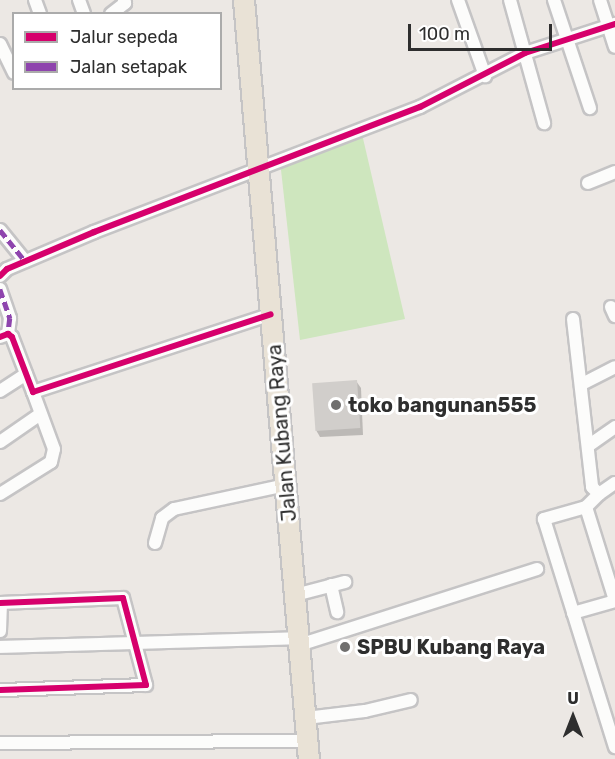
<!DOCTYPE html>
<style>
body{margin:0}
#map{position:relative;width:615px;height:759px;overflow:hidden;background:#ece8e4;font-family:Rubik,sans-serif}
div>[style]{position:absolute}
.green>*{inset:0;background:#cee6be}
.shadow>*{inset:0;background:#0003}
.building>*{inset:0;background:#d1cecb;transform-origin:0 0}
.roads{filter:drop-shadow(2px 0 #c5c4c5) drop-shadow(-2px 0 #c5c4c5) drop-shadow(0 2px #c5c4c5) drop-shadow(0 -2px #c5c4c5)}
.minor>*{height:12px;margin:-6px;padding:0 6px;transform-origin:6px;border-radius:6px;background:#fcfcfb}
.trunk>*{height:20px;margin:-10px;padding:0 10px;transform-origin:10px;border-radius:10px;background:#e9e2d6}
.quiet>*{height:4.5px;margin-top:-2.25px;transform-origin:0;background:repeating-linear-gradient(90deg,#8e44ad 0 9px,transparent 0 13.5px)}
.cycleway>*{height:6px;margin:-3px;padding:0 3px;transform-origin:3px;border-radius:3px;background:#d6006c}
.dots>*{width:16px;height:16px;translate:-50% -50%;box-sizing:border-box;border:3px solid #fff;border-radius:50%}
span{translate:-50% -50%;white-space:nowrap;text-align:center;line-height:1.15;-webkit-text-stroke:6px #fff;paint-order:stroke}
.poi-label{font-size:20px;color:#2e2e2e;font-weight:700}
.left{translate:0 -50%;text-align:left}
.street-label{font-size:20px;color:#2e2e2e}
.legend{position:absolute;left:12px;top:12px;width:210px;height:78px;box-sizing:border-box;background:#fff;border:2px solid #ababab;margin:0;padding:8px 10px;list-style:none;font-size:18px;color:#2e2e2e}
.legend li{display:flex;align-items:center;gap:12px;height:30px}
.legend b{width:30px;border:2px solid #ababab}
.north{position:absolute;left:543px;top:687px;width:60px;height:60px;-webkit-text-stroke:4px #fff;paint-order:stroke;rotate:0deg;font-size:16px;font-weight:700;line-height:24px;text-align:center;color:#2e2e2e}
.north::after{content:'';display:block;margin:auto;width:21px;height:27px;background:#2e2e2e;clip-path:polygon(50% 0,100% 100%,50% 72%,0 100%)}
.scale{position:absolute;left:408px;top:24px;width:144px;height:27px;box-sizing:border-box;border:3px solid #2e2e2e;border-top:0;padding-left:8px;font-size:18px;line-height:21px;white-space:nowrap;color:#2e2e2e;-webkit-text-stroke:4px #fff;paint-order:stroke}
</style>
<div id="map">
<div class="green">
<div style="clip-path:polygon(362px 134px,405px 319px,300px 340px,280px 161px)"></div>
</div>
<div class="shadow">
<div style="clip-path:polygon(356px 381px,361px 388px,363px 435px,320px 437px,316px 430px)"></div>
</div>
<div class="building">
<div style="left:357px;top:380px;width:48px;height:45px;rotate:86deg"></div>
</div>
<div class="roads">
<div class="minor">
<div style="left:35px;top:0;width:15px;rotate:70deg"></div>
<div style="left:79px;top:0;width:15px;rotate:70deg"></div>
<div style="left:458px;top:0;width:81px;rotate:70.4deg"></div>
<div style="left:510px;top:0;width:128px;rotate:74.5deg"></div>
<div style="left:554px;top:0;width:114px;rotate:71.6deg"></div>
<div style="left:600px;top:0;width:49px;rotate:72.3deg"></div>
<div style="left:111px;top:14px;width:18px;rotate:-38deg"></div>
<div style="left:125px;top:3px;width:3px;rotate:-108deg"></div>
<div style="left:0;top:44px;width:32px;rotate:64deg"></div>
<div style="left:588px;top:183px;width:29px;rotate:-22deg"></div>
<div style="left:0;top:230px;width:40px;rotate:51deg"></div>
<div style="left:0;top:276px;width:10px;rotate:-45deg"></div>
<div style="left:7px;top:269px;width:95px;rotate:-23deg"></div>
<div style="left:94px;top:232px;width:349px;rotate:-21deg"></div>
<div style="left:420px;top:107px;width:118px;rotate:-27.2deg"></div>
<div style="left:525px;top:53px;width:95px;rotate:-17.9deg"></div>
<div style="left:0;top:289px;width:31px;rotate:71deg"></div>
<div style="left:10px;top:318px;width:16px;rotate:97deg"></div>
<div style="left:611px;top:307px;width:10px;rotate:66deg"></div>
<div style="left:573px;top:319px;width:169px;rotate:83.5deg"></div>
<div style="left:592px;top:487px;width:10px;rotate:45deg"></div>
<div style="left:599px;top:494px;width:19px;rotate:-35deg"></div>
<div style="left:0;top:337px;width:9px;rotate:-21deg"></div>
<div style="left:8px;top:334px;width:5px;rotate:37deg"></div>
<div style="left:12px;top:337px;width:59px;rotate:69.1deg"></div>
<div style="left:33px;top:392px;width:250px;rotate:-18.1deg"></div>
<div style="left:582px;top:384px;width:37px;rotate:-27deg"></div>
<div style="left:0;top:391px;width:31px;rotate:-33deg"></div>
<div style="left:0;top:442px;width:47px;rotate:-34.7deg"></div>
<div style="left:588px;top:446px;width:33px;rotate:-35deg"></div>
<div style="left:0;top:494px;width:60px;rotate:-32.1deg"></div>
<div style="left:51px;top:462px;width:13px;rotate:-77deg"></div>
<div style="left:54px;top:449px;width:61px;rotate:-110.2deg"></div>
<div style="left:599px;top:494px;width:18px;rotate:135deg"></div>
<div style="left:586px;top:507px;width:44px;rotate:164.1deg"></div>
<div style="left:544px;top:519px;width:239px;rotate:72.7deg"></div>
<div style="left:586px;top:507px;width:97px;rotate:72.7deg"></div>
<div style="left:155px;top:543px;width:26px;rotate:-74deg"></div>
<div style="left:162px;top:518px;width:15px;rotate:-37deg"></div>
<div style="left:174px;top:509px;width:115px;rotate:-12.1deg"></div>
<div style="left:331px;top:585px;width:28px;rotate:77deg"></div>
<div style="left:295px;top:595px;width:52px;rotate:-14.6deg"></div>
<div style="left:0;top:603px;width:123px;rotate:-2.3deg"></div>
<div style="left:123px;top:598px;width:90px;rotate:75.2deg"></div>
<div style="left:146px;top:685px;width:146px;rotate:178deg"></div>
<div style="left:573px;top:613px;width:44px;rotate:-15.9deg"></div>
<div style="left:0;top:631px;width:28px;rotate:-88deg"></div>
<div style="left:299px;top:645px;width:250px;rotate:-17.7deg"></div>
<div style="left:0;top:647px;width:299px;rotate:-1.7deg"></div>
<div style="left:306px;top:718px;width:59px;rotate:-6.8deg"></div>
<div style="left:365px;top:711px;width:47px;rotate:-13.4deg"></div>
<div style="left:0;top:743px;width:308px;rotate:-0.4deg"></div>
</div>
<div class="trunk">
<div style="left:244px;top:0;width:762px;rotate:85.11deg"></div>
</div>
</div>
<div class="quiet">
<div style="left:0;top:230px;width:40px;rotate:51deg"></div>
<div style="left:0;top:289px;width:31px;rotate:71deg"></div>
<div style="left:10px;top:318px;width:16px;rotate:97deg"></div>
</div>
<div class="cycleway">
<div style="left:0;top:276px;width:10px;rotate:-45deg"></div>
<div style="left:7px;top:269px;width:95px;rotate:-23deg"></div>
<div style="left:94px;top:232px;width:349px;rotate:-21deg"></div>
<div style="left:420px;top:107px;width:118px;rotate:-27.2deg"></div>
<div style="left:525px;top:53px;width:95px;rotate:-17.9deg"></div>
<div style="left:0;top:337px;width:9px;rotate:-21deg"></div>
<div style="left:8px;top:334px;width:5px;rotate:37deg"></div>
<div style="left:12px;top:337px;width:59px;rotate:69.1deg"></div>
<div style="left:33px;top:392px;width:250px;rotate:-18.1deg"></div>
<div style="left:0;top:603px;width:123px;rotate:-2.3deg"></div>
<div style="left:123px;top:598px;width:90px;rotate:75.2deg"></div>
<div style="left:146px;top:685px;width:146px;rotate:178deg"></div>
</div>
<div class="dots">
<div style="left:336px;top:405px;background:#706f6e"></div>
<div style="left:345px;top:647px;background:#706f6e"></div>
</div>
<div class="poi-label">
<span class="left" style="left:348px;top:405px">toko bangunan555</span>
<span class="left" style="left:357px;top:647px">SPBU Kubang Raya</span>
</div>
<div class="street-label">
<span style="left:282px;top:433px;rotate:-95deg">Jalan Kubang Raya</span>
</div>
<ul class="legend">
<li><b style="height:8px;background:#d6006c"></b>Jalur sepeda</li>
<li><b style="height:8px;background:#8e44ad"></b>Jalan setapak</li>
</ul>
<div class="north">U</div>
<div class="scale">100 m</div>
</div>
